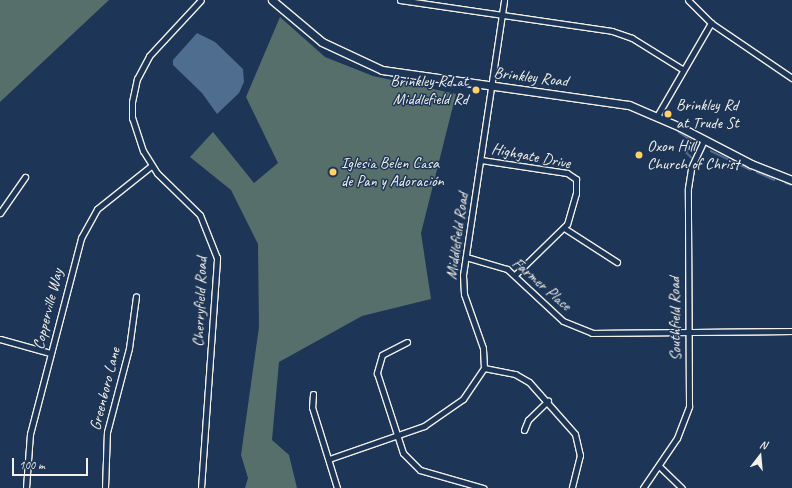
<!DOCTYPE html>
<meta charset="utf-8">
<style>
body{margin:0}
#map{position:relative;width:792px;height:488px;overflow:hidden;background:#1d3557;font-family:Caveat,sans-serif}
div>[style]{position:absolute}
.green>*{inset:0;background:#576f6b}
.water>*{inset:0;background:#4f6d8f}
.stream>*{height:1.5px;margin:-0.75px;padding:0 0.75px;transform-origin:0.75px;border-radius:0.75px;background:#4f6d8f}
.roads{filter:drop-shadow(1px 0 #f4f1e8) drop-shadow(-1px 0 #f4f1e8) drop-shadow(0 1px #f4f1e8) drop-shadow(0 -1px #f4f1e8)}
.minor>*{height:5px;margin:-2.5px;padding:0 2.5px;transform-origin:2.5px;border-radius:2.5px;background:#1d3557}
.secondary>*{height:7px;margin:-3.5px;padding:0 3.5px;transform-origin:3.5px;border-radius:3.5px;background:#1d3557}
.dots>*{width:11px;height:11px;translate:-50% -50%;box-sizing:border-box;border:2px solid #1d3557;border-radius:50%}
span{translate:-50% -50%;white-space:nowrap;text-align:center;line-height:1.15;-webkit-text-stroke:3px #1d3557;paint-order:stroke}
.street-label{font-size:16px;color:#f4f1e8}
.poi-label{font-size:16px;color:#f4f1e8}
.right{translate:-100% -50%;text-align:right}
.left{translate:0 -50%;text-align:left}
.north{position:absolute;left:740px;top:436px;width:40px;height:40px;-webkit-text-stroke:3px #1d3557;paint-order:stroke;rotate:16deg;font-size:11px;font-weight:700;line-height:16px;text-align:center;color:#f4f1e8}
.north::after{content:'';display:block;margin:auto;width:14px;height:18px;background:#f4f1e8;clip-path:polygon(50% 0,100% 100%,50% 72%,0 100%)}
.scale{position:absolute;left:12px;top:458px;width:76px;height:18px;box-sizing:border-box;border:2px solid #f4f1e8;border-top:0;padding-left:5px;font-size:12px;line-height:14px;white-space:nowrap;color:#f4f1e8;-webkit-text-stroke:3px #1d3557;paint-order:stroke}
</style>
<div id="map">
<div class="green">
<div style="clip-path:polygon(0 0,109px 0,0 102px)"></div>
<div style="clip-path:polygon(280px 17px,325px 57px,373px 76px,456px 94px,421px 233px,431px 299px,362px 316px,279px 362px,272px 440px,289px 455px,297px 488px,245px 488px,248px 478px,241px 455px,259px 327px,258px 244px,231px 190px,190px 157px,213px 132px,254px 183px,278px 163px,246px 97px)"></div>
</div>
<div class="water">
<div style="clip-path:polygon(197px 33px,215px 42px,243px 69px,244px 82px,239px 93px,217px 114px,202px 93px,173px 65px,173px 60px)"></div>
</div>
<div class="stream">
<div style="left:679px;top:132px;width:14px;rotate:34deg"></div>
<div style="left:689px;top:139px;width:14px;rotate:98deg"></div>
<div style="left:687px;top:153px;width:6px;rotate:45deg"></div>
<div style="left:711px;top:151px;width:44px;rotate:25.4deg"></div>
<div style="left:757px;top:172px;width:19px;rotate:25deg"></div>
<div style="left:786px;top:183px;width:6px;rotate:18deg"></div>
</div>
<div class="roads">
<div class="minor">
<div style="left:400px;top:0;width:214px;rotate:8.3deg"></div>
<div style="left:612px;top:31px;width:21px;rotate:19deg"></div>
<div style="left:632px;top:38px;width:59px;rotate:31.8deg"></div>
<div style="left:688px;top:0;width:33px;rotate:45deg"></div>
<div style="left:711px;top:23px;width:98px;rotate:34.2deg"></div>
<div style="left:657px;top:116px;width:108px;rotate:-59.9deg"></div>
<div style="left:481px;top:160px;width:87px;rotate:8.6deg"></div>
<div style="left:567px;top:173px;width:11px;rotate:34deg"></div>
<div style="left:576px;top:179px;width:14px;rotate:90deg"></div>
<div style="left:576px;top:193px;width:32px;rotate:106deg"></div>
<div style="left:567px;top:224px;width:73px;rotate:135.6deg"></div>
<div style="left:0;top:213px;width:44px;rotate:-55.2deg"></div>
<div style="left:564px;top:228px;width:63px;rotate:32.7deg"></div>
<div style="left:466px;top:257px;width:43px;rotate:16.3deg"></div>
<div style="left:507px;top:269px;width:76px;rotate:42.9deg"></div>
<div style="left:563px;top:321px;width:31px;rotate:22deg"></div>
<div style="left:592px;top:333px;width:200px;rotate:-0.6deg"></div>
<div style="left:0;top:339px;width:52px;rotate:15.6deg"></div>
<div style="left:407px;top:342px;width:28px;rotate:153deg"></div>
<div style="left:382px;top:355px;width:19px;rotate:106deg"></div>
<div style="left:377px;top:373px;width:84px;rotate:72deg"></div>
<div style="left:403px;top:453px;width:24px;rotate:45deg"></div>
<div style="left:420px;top:470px;width:66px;rotate:15.9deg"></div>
<div style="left:484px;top:368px;width:32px;rotate:11deg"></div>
<div style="left:515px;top:374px;width:16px;rotate:30deg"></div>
<div style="left:529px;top:382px;width:69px;rotate:48.5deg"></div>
<div style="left:575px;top:434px;width:22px;rotate:77deg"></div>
<div style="left:580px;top:455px;width:34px;rotate:104deg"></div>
<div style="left:313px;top:394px;width:13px;rotate:94deg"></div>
<div style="left:312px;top:407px;width:85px;rotate:72.8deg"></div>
<div style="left:524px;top:430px;width:11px;rotate:-68deg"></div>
<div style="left:528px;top:420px;width:28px;rotate:-44deg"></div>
<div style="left:329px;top:459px;width:101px;rotate:-19.2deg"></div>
<div style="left:424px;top:426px;width:47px;rotate:-34.7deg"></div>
<div style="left:463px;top:399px;width:37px;rotate:-56deg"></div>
<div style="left:484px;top:368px;width:20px;rotate:-93deg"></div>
<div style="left:483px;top:348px;width:57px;rotate:-109.4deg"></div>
<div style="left:464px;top:294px;width:19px;rotate:-93deg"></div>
<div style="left:463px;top:275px;width:278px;rotate:-81.5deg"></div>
<div style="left:659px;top:466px;width:32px;rotate:44deg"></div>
<div style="left:26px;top:488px;width:54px;rotate:-85.8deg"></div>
<div style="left:30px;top:434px;width:203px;rotate:-75.4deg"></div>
<div style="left:81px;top:238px;width:33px;rotate:-61deg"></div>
<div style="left:97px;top:209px;width:69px;rotate:-38.5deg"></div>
<div style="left:105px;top:488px;width:56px;rotate:-88deg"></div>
<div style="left:107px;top:432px;width:87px;rotate:-75.3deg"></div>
<div style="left:129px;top:348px;width:52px;rotate:-82.3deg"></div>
<div style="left:201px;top:488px;width:231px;rotate:-86deg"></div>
<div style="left:217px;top:258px;width:46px;rotate:-111.6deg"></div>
<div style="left:200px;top:215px;width:60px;rotate:-135.7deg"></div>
<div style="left:157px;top:173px;width:26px;rotate:-122deg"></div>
<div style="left:143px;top:151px;width:35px;rotate:-108deg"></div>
<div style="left:132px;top:118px;width:16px;rotate:-90deg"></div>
<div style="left:132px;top:102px;width:24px;rotate:-78deg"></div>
<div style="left:137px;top:79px;width:26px;rotate:-62deg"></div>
<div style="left:149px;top:56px;width:76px;rotate:-47.1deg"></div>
<div style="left:643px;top:488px;width:60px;rotate:-55.8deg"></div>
<div style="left:677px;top:438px;width:34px;rotate:-69deg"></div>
<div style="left:689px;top:406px;width:218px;rotate:-90.3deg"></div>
<div style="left:688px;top:188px;width:20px;rotate:-81deg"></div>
<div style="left:691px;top:168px;width:31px;rotate:-65deg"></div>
</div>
<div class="secondary">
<div style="left:272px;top:0;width:65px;rotate:40deg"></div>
<div style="left:322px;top:42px;width:66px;rotate:25deg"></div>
<div style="left:382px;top:70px;width:249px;rotate:8.1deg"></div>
<div style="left:629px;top:105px;width:56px;rotate:23.3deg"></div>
<div style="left:680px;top:127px;width:80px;rotate:27.5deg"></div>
<div style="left:751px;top:164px;width:44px;rotate:21.3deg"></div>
</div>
</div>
<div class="dots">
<div style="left:476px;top:90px;background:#ffd166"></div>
<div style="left:668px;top:114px;background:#ffd166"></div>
<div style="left:639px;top:155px;background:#ffd166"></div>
<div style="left:333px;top:172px;background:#ffd166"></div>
</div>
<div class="street-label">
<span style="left:531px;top:77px;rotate:7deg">Brinkley Road</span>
<span style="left:531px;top:156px;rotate:11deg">Highgate Drive</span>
<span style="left:457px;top:236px;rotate:-82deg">Middlefield Road</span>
<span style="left:542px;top:284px;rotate:41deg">Farmer Place</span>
<span style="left:200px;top:302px;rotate:-88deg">Cherryfield Road</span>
<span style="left:48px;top:309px;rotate:-76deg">Copperville Way</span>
<span style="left:675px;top:319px;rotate:-91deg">Southfield Road</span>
<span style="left:105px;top:389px;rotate:-76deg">Greenboro Lane</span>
</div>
<div class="poi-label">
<span class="right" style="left:468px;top:90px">Brinkley Rd at<br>Middlefield Rd</span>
<span class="left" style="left:676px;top:114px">Brinkley Rd<br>at Trude St</span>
<span class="left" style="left:647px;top:155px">Oxon Hill<br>Church of Christ</span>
<span class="left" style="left:341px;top:172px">Iglesia Belen Casa<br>de Pan y Adoración</span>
</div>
<div class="north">N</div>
<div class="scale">100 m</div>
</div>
